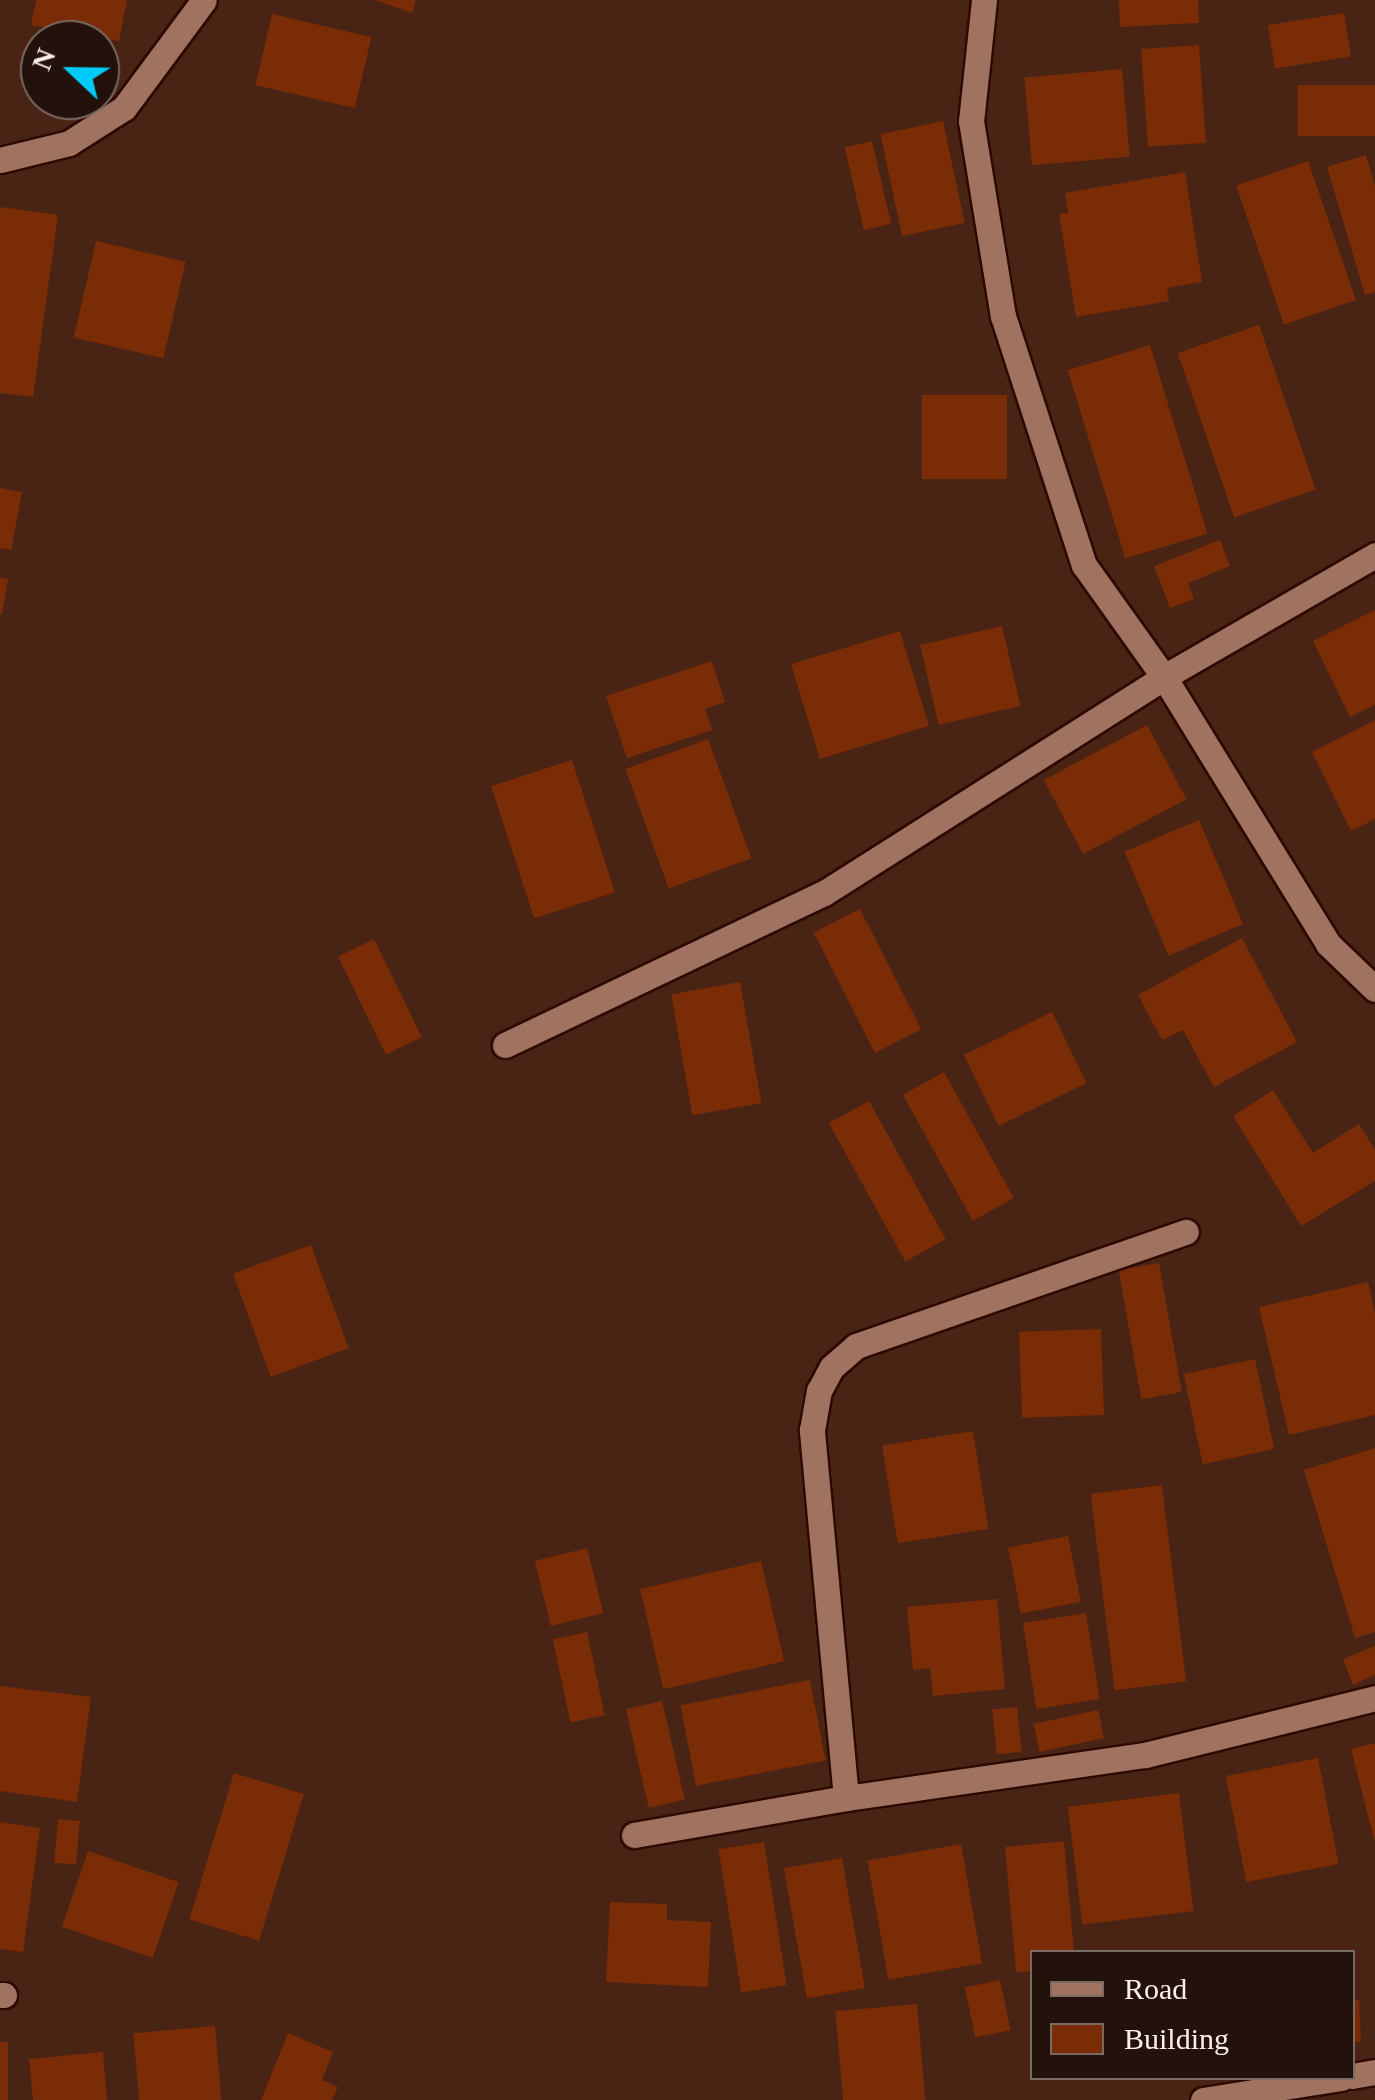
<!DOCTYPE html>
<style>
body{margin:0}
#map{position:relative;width:1375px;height:2100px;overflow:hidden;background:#492313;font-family:"Times New Roman",serif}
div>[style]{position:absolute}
.building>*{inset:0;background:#7a2c07;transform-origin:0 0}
.roads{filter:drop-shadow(2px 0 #2e0900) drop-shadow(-2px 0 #2e0900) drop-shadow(0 2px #2e0900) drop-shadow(0 -2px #2e0900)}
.minor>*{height:25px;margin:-12.5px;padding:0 12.5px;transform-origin:12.5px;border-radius:12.5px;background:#a07260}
span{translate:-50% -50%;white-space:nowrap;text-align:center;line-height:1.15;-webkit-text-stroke:8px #23120b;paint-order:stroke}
.legend{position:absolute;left:1030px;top:1950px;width:325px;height:130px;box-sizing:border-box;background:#23120b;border:2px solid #7b6a64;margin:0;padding:12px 18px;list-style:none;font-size:30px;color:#ffefe9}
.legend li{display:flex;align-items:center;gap:20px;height:50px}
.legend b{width:50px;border:2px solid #7b6a64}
.north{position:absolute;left:20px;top:20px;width:100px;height:100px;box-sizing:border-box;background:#23120b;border:2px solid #7b6a64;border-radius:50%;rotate:292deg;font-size:28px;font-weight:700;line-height:40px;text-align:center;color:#ffefe9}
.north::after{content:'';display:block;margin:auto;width:35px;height:45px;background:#00cbf8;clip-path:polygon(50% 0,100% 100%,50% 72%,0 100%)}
</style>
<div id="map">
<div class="building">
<div style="clip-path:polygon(36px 0,127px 0,119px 41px,31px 25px)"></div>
<div style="clip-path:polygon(375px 0,416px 0,412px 13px)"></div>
<div style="clip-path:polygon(1119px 0,1198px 0,1199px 23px,1120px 27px)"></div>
<div style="left:1344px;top:13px;width:44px;height:77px;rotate:81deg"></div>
<div style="left:272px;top:14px;width:102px;height:73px;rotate:13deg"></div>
<div style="left:1199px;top:45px;width:98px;height:58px;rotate:86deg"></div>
<div style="left:1122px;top:69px;width:88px;height:98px;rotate:85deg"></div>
<div style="left:1375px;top:85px;width:51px;height:77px;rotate:90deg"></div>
<div style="left:943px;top:121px;width:104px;height:64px;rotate:78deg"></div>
<div style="left:872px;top:141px;width:85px;height:28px;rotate:77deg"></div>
<div style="clip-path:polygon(1366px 155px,1375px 186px,1375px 292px,1365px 295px,1327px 167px)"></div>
<div style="left:1308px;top:161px;width:147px;height:76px;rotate:71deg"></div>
<div style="clip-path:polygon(1185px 172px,1202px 282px,1167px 288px,1169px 301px,1076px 317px,1059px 214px,1068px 213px,1065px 193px)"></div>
<div style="clip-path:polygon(0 207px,58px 215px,33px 397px,0 393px)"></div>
<div style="left:96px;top:241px;width:92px;height:99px;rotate:13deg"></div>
<div style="left:1259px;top:325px;width:174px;height:86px;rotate:71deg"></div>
<div style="left:1150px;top:345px;width:197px;height:86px;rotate:73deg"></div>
<div style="left:922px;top:395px;width:85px;height:84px"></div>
<div style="clip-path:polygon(0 488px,22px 492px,11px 550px,0 548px)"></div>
<div style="clip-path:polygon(1220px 540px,1230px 566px,1188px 583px,1194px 599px,1170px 608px,1154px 566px)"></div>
<div style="clip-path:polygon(0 578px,8px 579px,2px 614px,0 614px)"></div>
<div style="clip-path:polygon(1375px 610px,1375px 705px,1350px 717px,1313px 641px)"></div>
<div style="left:1002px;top:626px;width:82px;height:84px;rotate:77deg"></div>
<div style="left:900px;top:631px;width:99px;height:114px;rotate:73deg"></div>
<div style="clip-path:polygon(712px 661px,725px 702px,705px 709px,712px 730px,627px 758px,606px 696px)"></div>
<div style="clip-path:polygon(1375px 720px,1375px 819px,1351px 831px,1312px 752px)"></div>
<div style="left:1147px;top:725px;width:84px;height:117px;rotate:62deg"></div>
<div style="left:708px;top:739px;width:127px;height:88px;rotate:70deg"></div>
<div style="left:572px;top:760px;width:139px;height:85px;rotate:72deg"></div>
<div style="left:1199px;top:820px;width:113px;height:81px;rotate:67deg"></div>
<div style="left:860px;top:909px;width:135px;height:52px;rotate:63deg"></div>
<div style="clip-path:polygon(1242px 938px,1297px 1042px,1214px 1087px,1183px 1030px,1162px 1040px,1138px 995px)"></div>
<div style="left:374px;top:939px;width:109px;height:40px;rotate:64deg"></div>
<div style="left:740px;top:982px;width:123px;height:70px;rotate:80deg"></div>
<div style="left:1052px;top:1012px;width:79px;height:98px;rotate:64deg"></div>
<div style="left:944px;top:1072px;width:144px;height:47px;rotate:61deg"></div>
<div style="clip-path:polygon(1273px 1090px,1313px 1153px,1359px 1124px,1375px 1150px,1375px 1181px,1301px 1226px,1233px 1116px)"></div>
<div style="left:869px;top:1101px;width:158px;height:46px;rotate:61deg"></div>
<div style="left:311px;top:1245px;width:110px;height:83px;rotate:70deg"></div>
<div style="left:1159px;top:1263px;width:131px;height:41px;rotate:80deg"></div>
<div style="clip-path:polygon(1368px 1282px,1375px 1314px,1375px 1415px,1289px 1435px,1259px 1307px)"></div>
<div style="left:1101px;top:1329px;width:86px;height:82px;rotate:88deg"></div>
<div style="left:1255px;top:1359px;width:92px;height:73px;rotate:78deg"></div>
<div style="left:973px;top:1431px;width:99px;height:92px;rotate:81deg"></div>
<div style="clip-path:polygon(1375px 1448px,1375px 1632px,1355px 1638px,1304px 1470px)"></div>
<div style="left:1162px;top:1485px;width:198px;height:72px;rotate:83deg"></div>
<div style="left:1068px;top:1536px;width:67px;height:61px;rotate:79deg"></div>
<div style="left:587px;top:1548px;width:67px;height:54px;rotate:76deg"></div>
<div style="left:761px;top:1561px;width:103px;height:124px;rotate:77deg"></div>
<div style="clip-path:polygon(997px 1599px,1005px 1689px,933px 1696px,930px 1668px,913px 1670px,907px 1607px)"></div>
<div style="left:1086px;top:1613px;width:87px;height:64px;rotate:81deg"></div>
<div style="left:587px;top:1632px;width:85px;height:35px;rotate:78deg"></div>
<div style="clip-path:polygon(1375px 1646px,1375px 1675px,1353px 1685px,1343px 1659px)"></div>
<div style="left:810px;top:1680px;width:82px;height:132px;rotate:79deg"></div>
<div style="clip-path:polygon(0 1686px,91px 1697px,77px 1802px,0 1791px)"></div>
<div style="left:662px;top:1701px;width:101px;height:37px;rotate:77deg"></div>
<div style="left:1017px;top:1707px;width:45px;height:25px;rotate:84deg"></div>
<div style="left:1098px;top:1710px;width:29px;height:66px;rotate:78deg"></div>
<div style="clip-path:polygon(1375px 1743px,1375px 1839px,1374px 1839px,1351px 1749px)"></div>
<div style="left:1318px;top:1758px;width:108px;height:94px;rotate:79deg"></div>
<div style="left:234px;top:1773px;width:73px;height:153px;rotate:17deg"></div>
<div style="left:1179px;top:1793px;width:119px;height:112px;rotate:83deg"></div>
<div style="left:58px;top:1819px;width:22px;height:44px;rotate:5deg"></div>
<div style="clip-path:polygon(0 1822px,40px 1828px,23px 1952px,0 1949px)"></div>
<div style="clip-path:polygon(1064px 1841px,1074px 1952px,1032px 1952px,1032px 1971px,1016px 1972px,1005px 1847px)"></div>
<div style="left:764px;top:1842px;width:145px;height:46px;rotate:81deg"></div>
<div style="left:961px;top:1844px;width:121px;height:95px;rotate:80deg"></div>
<div style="left:88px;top:1851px;width:96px;height:80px;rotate:19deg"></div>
<div style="left:842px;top:1858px;width:132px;height:59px;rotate:80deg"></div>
<div style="clip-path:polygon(610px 1902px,667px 1904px,667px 1920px,711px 1922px,708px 1987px,606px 1982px)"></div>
<div style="left:1000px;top:1980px;width:51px;height:36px;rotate:78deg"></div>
<div style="clip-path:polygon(1352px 2000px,1359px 2000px,1361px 2042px,1352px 2042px)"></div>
<div style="left:917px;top:2004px;width:96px;height:82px;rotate:85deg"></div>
<div style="left:215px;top:2026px;width:74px;height:82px;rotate:85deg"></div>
<div style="clip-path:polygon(288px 2033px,333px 2052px,322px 2080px,338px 2087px,332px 2100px,261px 2100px)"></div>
<div style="left:0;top:2042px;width:8px;height:58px"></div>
<div style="clip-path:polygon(103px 2052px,107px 2100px,33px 2100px,29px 2059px)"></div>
</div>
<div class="roads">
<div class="minor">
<div style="left:984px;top:0;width:122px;rotate:96.1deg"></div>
<div style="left:971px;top:121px;width:198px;rotate:80.7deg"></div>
<div style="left:1003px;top:316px;width:262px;rotate:72deg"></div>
<div style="left:1084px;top:565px;width:138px;rotate:54.5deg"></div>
<div style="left:1164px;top:677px;width:313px;rotate:58.4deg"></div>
<div style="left:1328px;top:944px;width:65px;rotate:43.8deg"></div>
<div style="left:0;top:160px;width:71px;rotate:-13.8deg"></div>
<div style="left:69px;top:143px;width:65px;rotate:-32.5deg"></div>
<div style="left:124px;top:108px;width:134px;rotate:-53.5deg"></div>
<div style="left:505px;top:1045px;width:353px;rotate:-25.5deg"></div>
<div style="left:824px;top:893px;width:403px;rotate:-32.4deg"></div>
<div style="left:1164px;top:677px;width:244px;rotate:-30deg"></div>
<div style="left:846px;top:1798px;width:370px;rotate:-95.3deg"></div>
<div style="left:812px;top:1430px;width:40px;rotate:-80deg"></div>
<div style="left:819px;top:1391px;width:27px;rotate:-62deg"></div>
<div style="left:832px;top:1367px;width:32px;rotate:-41deg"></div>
<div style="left:856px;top:1346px;width:349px;rotate:-19.1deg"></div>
<div style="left:634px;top:1835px;width:215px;rotate:-9.9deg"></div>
<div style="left:846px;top:1798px;width:302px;rotate:-8.2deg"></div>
<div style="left:1145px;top:1755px;width:237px;rotate:-13.9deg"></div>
<div style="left:0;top:1995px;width:4px"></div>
<div style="left:1352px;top:2076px;width:23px;rotate:-10deg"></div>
<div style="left:1203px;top:2100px;width:140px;rotate:-9.1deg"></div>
</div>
</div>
<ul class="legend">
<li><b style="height:12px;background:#a07260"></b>Road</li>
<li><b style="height:28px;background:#7a2c07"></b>Building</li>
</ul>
<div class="north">N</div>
</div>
